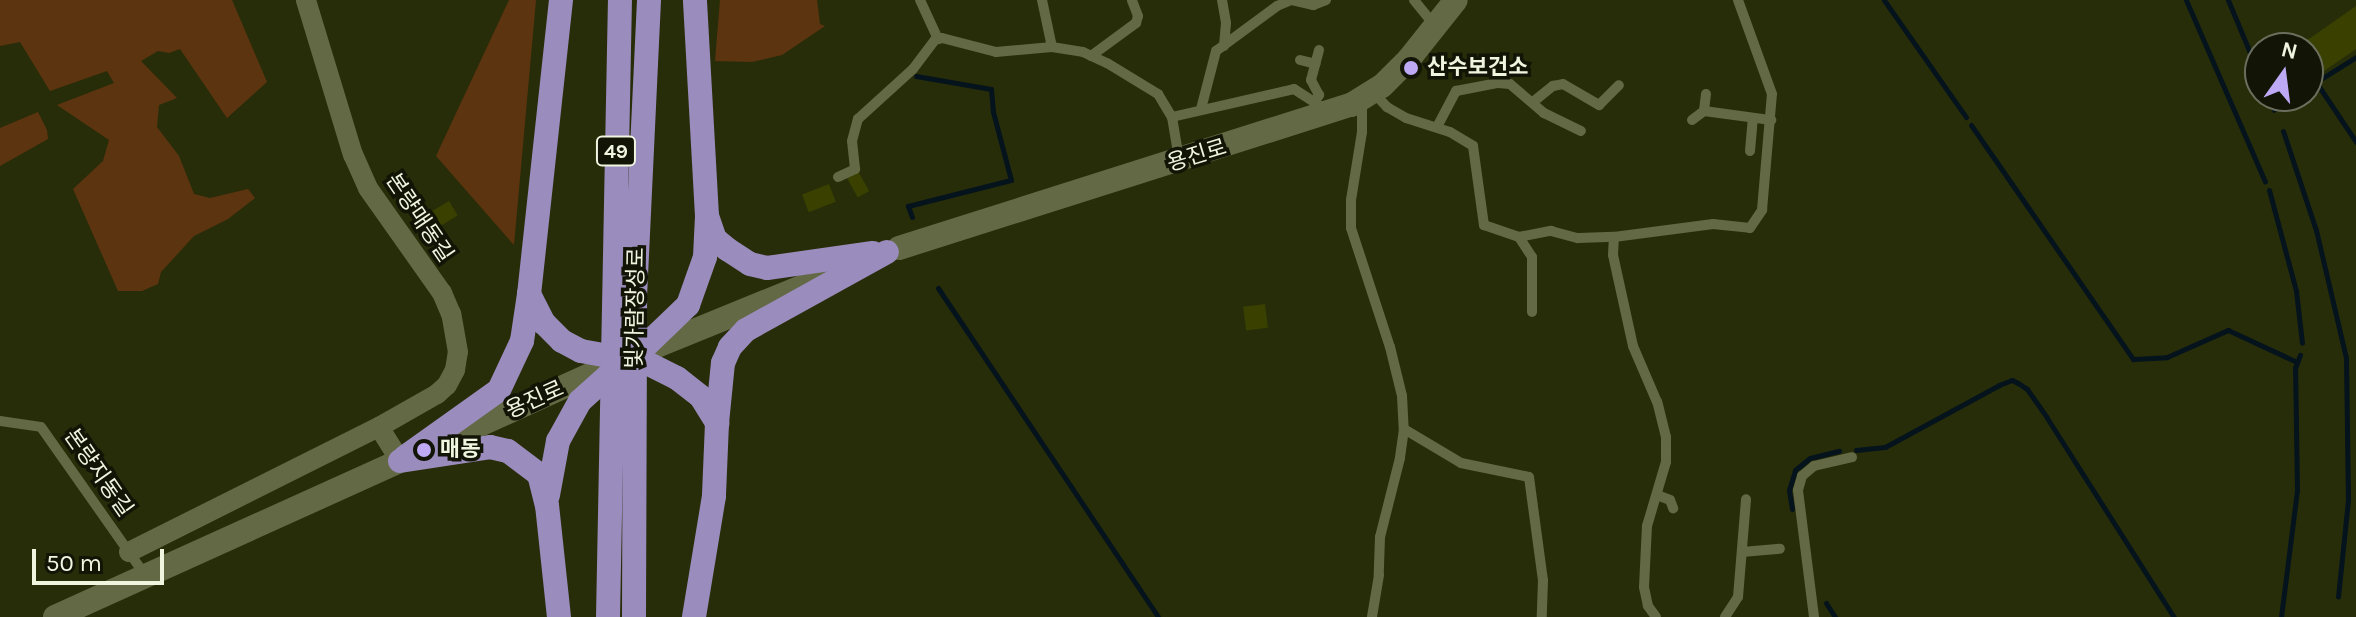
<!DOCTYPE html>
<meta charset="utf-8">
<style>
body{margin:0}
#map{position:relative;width:2356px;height:617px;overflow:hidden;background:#282d09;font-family:Karla,"Noto Sans KR",sans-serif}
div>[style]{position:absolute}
.green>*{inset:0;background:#5d3410}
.stream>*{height:5px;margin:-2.5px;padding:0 2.5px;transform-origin:2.5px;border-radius:2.5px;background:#05131c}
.building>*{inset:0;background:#394000;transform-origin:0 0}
.service>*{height:10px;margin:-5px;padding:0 5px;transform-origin:5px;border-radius:5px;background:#636945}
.minor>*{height:20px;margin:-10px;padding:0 10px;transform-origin:10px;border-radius:10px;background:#636945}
.secondary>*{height:24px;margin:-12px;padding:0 12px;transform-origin:12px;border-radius:12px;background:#636945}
.trunk>*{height:24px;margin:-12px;padding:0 12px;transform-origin:12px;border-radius:12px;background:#9b8cbe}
.dots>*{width:22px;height:22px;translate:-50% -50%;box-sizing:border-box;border:4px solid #121406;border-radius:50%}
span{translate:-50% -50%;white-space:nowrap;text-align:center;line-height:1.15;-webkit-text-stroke:7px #121406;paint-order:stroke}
.shield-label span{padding:2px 6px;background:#121406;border:2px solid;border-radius:6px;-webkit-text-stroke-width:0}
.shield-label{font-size:20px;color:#f0f5e0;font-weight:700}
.poi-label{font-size:22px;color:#f0f5e0;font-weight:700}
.left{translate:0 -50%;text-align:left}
.street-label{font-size:22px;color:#f0f5e0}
.north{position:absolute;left:2244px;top:32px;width:80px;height:80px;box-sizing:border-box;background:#121406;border:2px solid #6b6e5d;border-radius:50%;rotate:14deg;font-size:22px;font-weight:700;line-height:32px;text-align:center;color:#f0f5e0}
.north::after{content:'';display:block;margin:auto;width:28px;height:36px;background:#bea9f4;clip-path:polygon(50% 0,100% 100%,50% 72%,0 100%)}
.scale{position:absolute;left:32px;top:549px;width:132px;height:36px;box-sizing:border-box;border:4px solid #f0f5e0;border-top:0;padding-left:10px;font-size:24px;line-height:28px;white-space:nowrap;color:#f0f5e0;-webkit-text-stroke:6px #121406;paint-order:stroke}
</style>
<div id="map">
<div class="green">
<div style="clip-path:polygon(0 0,232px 0,267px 82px,227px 118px,180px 49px,169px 53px,158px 51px,141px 61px,177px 98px,159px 105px,157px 127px,179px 156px,194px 194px,210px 198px,248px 189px,255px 198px,228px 219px,194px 236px,161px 272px,158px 284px,142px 291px,118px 291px,73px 189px,103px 161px,109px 140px,57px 105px,114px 83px,107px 71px,50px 91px,20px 42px,0 46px)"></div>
<div style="clip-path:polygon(509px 0,536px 0,514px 245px,436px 156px)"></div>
<div style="clip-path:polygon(720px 0,817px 0,820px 24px,825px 26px,782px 55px,752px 62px,715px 61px)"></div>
<div style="clip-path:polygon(38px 112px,47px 130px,48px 139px,0 166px,0 128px)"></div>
</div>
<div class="stream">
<div style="left:1884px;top:0;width:143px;rotate:55deg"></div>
<div style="left:2186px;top:0;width:198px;rotate:66.5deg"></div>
<div style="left:2228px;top:0;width:83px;rotate:67.4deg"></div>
<div style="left:2356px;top:57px;width:47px;rotate:148deg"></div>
<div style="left:2316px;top:82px;width:72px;rotate:56.3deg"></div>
<div style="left:2308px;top:88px;width:10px;rotate:-37deg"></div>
<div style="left:2268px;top:96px;width:15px;rotate:67deg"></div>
<div style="left:1971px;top:125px;width:285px;rotate:55.3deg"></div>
<div style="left:2133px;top:359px;width:34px;rotate:-3deg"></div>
<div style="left:2167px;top:357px;width:67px;rotate:-23.9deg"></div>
<div style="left:2228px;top:330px;width:76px;rotate:24.9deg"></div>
<div style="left:2283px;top:131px;width:104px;rotate:71.6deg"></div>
<div style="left:2316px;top:230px;width:131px;rotate:76.8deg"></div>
<div style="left:2346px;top:358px;width:142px;rotate:89.2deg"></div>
<div style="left:2348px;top:500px;width:97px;rotate:95.9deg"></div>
<div style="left:2269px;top:190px;width:105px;rotate:75deg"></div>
<div style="left:2296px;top:291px;width:52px;rotate:83.4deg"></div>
<div style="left:912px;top:217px;width:12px;rotate:-110deg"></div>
<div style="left:908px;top:206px;width:106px;rotate:-14.2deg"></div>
<div style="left:1011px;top:180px;width:70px;rotate:-104.8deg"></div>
<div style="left:993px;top:112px;width:23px;rotate:-95deg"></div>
<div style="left:991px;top:89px;width:76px;rotate:-170.2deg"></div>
<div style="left:938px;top:288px;width:396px;rotate:56.2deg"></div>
<div style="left:1856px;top:450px;width:29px;rotate:-6deg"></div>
<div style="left:1885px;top:447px;width:130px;rotate:-28.5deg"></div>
<div style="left:1999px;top:385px;width:14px;rotate:-21deg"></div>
<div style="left:2012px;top:380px;width:7px;rotate:27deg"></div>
<div style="left:2018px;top:383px;width:11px;rotate:34deg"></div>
<div style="left:2027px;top:389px;width:35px;rotate:55deg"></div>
<div style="left:2047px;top:418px;width:236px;rotate:57.5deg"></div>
<div style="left:1792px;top:509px;width:19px;rotate:-99deg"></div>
<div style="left:1789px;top:490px;width:21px;rotate:-73deg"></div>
<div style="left:1795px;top:470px;width:19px;rotate:-39deg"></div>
<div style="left:1810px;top:458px;width:30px;rotate:-14deg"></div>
<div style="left:1826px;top:603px;width:17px;rotate:57deg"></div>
<div style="left:2281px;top:617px;width:128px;rotate:-82.8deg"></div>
<div style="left:2297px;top:490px;width:122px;rotate:-90.9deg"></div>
<div style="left:2295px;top:368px;width:14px;rotate:-69deg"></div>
</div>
<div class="building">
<div style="clip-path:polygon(2356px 6px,2356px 49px,2308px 82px,2308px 48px,2296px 48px)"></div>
<div style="left:858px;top:171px;width:23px;height:13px;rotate:61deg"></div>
<div style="left:829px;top:184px;width:19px;height:29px;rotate:69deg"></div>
<div style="left:449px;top:201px;width:17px;height:31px;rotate:59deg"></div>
<div style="left:1265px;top:304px;width:24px;height:22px;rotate:83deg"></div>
</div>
<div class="service">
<div style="left:920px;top:0;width:43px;rotate:65.2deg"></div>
<div style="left:1042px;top:0;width:48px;rotate:78deg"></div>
<div style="left:1222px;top:0;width:23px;rotate:80deg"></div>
<div style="left:1226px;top:23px;width:23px;rotate:95deg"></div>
<div style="left:1414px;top:0;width:33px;rotate:51deg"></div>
<div style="left:1091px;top:56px;width:56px;rotate:-36.3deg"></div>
<div style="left:1136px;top:23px;width:7px;rotate:-74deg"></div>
<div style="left:1138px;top:16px;width:17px;rotate:-111deg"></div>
<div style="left:1300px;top:60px;width:16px;rotate:14deg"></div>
<div style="left:1373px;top:92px;width:21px;rotate:47deg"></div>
<div style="left:1387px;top:107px;width:22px;rotate:30deg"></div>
<div style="left:1406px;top:118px;width:46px;rotate:17.7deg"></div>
<div style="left:1450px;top:132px;width:27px;rotate:31deg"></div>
<div style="left:1473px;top:146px;width:80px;rotate:82.1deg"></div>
<div style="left:1484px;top:225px;width:37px;rotate:19deg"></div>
<div style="left:1519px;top:237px;width:33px;rotate:-11deg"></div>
<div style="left:1551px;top:231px;width:28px;rotate:15deg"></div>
<div style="left:1578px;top:238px;width:36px;rotate:-2deg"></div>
<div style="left:1706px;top:94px;width:17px;rotate:97deg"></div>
<div style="left:1704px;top:111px;width:68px;rotate:7.7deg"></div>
<div style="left:1362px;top:101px;width:31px;rotate:90deg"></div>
<div style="left:1362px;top:132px;width:69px;rotate:99.2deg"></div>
<div style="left:1351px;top:200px;width:28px;rotate:90deg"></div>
<div style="left:1351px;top:228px;width:125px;rotate:71.9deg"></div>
<div style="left:1390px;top:347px;width:50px;rotate:76.2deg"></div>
<div style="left:1402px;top:396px;width:33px;rotate:87deg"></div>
<div style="left:1404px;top:429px;width:29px;rotate:98deg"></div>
<div style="left:1400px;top:458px;width:81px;rotate:104.2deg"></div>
<div style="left:1380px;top:537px;width:38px;rotate:92deg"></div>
<div style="left:1379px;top:575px;width:43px;rotate:99.5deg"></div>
<div style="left:1314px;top:102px;width:9px;rotate:-54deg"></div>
<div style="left:1319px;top:95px;width:17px;rotate:-118deg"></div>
<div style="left:1311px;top:80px;width:31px;rotate:-75deg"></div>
<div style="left:1533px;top:102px;width:26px;rotate:-39deg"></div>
<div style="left:1553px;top:86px;width:10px;rotate:-11deg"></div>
<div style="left:1563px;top:84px;width:42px;rotate:30.3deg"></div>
<div style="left:1599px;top:105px;width:28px;rotate:-45deg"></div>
<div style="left:1201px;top:109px;width:60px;rotate:-75.5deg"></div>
<div style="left:1216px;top:51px;width:76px;rotate:-36.4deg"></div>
<div style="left:1277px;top:6px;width:15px;rotate:-23deg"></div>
<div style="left:1291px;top:0;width:23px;rotate:13deg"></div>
<div style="left:1313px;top:5px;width:14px;rotate:-21deg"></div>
<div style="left:1172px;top:117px;width:125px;rotate:-12.9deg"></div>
<div style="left:1294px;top:89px;width:37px;rotate:33deg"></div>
<div style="left:1692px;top:120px;width:15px;rotate:-37deg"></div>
<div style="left:1437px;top:127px;width:41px;rotate:-62.2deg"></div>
<div style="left:1456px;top:91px;width:43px;rotate:-10.8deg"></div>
<div style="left:1498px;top:83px;width:12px;rotate:5deg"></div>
<div style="left:1510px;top:84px;width:45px;rotate:40.5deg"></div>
<div style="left:1544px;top:113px;width:41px;rotate:25.9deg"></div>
<div style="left:1750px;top:151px;width:33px;rotate:-85deg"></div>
<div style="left:838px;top:177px;width:19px;rotate:-25deg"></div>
<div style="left:855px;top:169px;width:28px;rotate:-96deg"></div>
<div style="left:852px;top:141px;width:23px;rotate:-75deg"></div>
<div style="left:858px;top:119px;width:74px;rotate:-42.3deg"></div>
<div style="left:913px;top:69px;width:36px;rotate:-53deg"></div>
<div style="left:935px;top:40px;width:7px;rotate:-16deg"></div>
<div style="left:942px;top:38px;width:56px;rotate:14.5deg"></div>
<div style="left:996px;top:52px;width:56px;rotate:-5.1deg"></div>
<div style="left:1052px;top:47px;width:31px;rotate:9deg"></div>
<div style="left:1083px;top:52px;width:26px;rotate:25deg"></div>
<div style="left:1107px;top:63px;width:60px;rotate:31.3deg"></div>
<div style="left:1158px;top:94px;width:27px;rotate:59deg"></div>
<div style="left:1172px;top:117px;width:43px;rotate:80.5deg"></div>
<div style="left:1519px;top:237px;width:24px;rotate:57deg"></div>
<div style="left:1532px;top:257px;width:55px;rotate:90deg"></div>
<div style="left:0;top:421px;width:41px;rotate:8.3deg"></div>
<div style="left:41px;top:427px;width:181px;rotate:54.9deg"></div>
<div style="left:1404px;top:429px;width:66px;rotate:30.8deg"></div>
<div style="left:1461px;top:463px;width:69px;rotate:11.6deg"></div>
<div style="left:1529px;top:477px;width:104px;rotate:82.3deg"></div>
<div style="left:1543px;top:580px;width:37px;rotate:92deg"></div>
<div style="left:1657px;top:495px;width:14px;rotate:21deg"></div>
<div style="left:1670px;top:500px;width:9px;rotate:69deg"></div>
<div style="left:1742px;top:552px;width:38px;rotate:-5deg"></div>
<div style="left:1656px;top:617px;width:14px;rotate:-126deg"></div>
<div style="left:1648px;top:606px;width:19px;rotate:-102deg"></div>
<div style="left:1644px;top:587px;width:61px;rotate:-87.2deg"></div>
<div style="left:1647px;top:526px;width:67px;rotate:-73.5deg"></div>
<div style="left:1666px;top:462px;width:25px;rotate:-90deg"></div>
<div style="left:1666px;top:437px;width:36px;rotate:-104deg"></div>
<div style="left:1657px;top:402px;width:61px;rotate:-113.2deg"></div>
<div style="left:1633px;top:346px;width:93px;rotate:-102.4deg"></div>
<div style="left:1613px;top:255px;width:18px;rotate:-87deg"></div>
<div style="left:1614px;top:237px;width:100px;rotate:-7.5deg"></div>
<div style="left:1713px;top:224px;width:37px;rotate:6deg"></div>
<div style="left:1750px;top:228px;width:22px;rotate:-56deg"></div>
<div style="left:1762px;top:210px;width:116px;rotate:-85.1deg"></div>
<div style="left:1772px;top:94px;width:100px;rotate:-109.9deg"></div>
<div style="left:1725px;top:617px;width:24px;rotate:-57deg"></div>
<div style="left:1738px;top:597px;width:98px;rotate:-85.3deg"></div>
<div style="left:1814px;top:617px;width:128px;rotate:-97.2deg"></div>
<div style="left:1798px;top:490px;width:15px;rotate:-74deg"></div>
<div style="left:1802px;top:476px;width:16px;rotate:-40deg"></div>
<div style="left:1814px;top:466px;width:39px;rotate:-13deg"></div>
</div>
<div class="minor">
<div style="left:379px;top:427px;width:40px;rotate:58deg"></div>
<div style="left:129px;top:552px;width:280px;rotate:-26.6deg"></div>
<div style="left:379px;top:427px;width:67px;rotate:-29.6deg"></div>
<div style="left:437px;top:394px;width:13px;rotate:-42deg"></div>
<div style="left:447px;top:385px;width:17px;rotate:-62deg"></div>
<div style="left:455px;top:370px;width:18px;rotate:-81deg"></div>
<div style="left:458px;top:352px;width:39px;rotate:-100deg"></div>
<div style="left:451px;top:314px;width:23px;rotate:-113deg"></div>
<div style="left:442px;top:293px;width:128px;rotate:-125.2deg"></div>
<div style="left:368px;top:188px;width:36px;rotate:-114deg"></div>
<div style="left:353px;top:155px;width:162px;rotate:-106.9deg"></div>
</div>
<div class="secondary">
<div style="left:899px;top:248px;width:474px;rotate:-17.6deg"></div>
<div style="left:1351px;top:105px;width:36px;rotate:-32deg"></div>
<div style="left:1382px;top:86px;width:38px;rotate:-45deg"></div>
<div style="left:1409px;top:59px;width:75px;rotate:-51.5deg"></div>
<div style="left:55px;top:617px;width:626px;rotate:-24.35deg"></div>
<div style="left:625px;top:359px;width:212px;rotate:-22.2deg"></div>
</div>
<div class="trunk">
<div style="left:561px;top:0;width:296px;rotate:96.2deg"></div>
<div style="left:529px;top:294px;width:33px;rotate:63deg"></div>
<div style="left:544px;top:323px;width:25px;rotate:45deg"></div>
<div style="left:562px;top:341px;width:21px;rotate:28deg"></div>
<div style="left:581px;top:351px;width:45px;rotate:10.3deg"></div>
<div style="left:707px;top:216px;width:24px;rotate:71deg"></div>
<div style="left:715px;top:239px;width:16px;rotate:40deg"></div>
<div style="left:727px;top:249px;width:27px;rotate:33deg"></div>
<div style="left:750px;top:264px;width:17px;rotate:13deg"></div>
<div style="left:767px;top:268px;width:107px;rotate:-8.1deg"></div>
<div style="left:636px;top:355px;width:72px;rotate:-43.9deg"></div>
<div style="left:688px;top:305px;width:51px;rotate:-70.5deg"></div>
<div style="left:705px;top:257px;width:41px;rotate:-87.2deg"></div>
<div style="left:707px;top:216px;width:216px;rotate:-93.2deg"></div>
<div style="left:633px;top:356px;width:49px;rotate:26.6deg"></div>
<div style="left:677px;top:378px;width:31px;rotate:38deg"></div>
<div style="left:701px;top:397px;width:31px;rotate:58deg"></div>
<div style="left:717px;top:423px;width:73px;rotate:92.4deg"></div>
<div style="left:714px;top:496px;width:123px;rotate:99.4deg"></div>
<div style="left:717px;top:423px;width:60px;rotate:-84.3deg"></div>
<div style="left:723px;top:363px;width:17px;rotate:-66deg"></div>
<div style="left:730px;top:347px;width:23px;rotate:-47deg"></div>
<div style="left:746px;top:330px;width:161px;rotate:-29deg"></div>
<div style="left:405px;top:457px;width:115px;rotate:-35.5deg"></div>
<div style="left:499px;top:390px;width:54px;rotate:-64.9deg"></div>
<div style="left:522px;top:341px;width:48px;rotate:-81.5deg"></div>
<div style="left:400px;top:461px;width:91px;rotate:-8.8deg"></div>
<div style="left:490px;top:447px;width:18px;rotate:13deg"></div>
<div style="left:508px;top:451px;width:39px;rotate:37deg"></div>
<div style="left:539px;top:474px;width:32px;rotate:76deg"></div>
<div style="left:547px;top:505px;width:113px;rotate:83.9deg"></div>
<div style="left:548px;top:495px;width:55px;rotate:-79.5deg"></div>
<div style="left:558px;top:441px;width:46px;rotate:-61.2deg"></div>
<div style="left:580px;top:401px;width:54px;rotate:-42deg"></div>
<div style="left:608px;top:617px;width:617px;rotate:-88.89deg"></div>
<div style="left:634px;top:617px;width:320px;rotate:-89.8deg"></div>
<div style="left:635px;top:297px;width:297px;rotate:-87.3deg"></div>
</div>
<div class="dots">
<div style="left:1411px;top:68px;background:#bea9f4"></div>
<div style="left:424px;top:450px;background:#bea9f4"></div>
</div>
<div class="shield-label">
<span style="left:616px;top:151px">49</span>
</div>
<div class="poi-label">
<span class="left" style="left:1427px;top:68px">산수보건소</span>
<span class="left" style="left:440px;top:450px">매동</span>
</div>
<div class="street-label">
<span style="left:1197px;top:156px;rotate:-17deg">용진로</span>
<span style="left:419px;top:218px;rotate:56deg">본량매동길</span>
<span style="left:636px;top:308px;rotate:-89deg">빛가람장성로</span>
<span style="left:535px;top:400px;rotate:-24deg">용진로</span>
<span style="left:98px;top:473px;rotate:55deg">본량지동길</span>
</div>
<div class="north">N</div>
<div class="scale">50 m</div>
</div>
